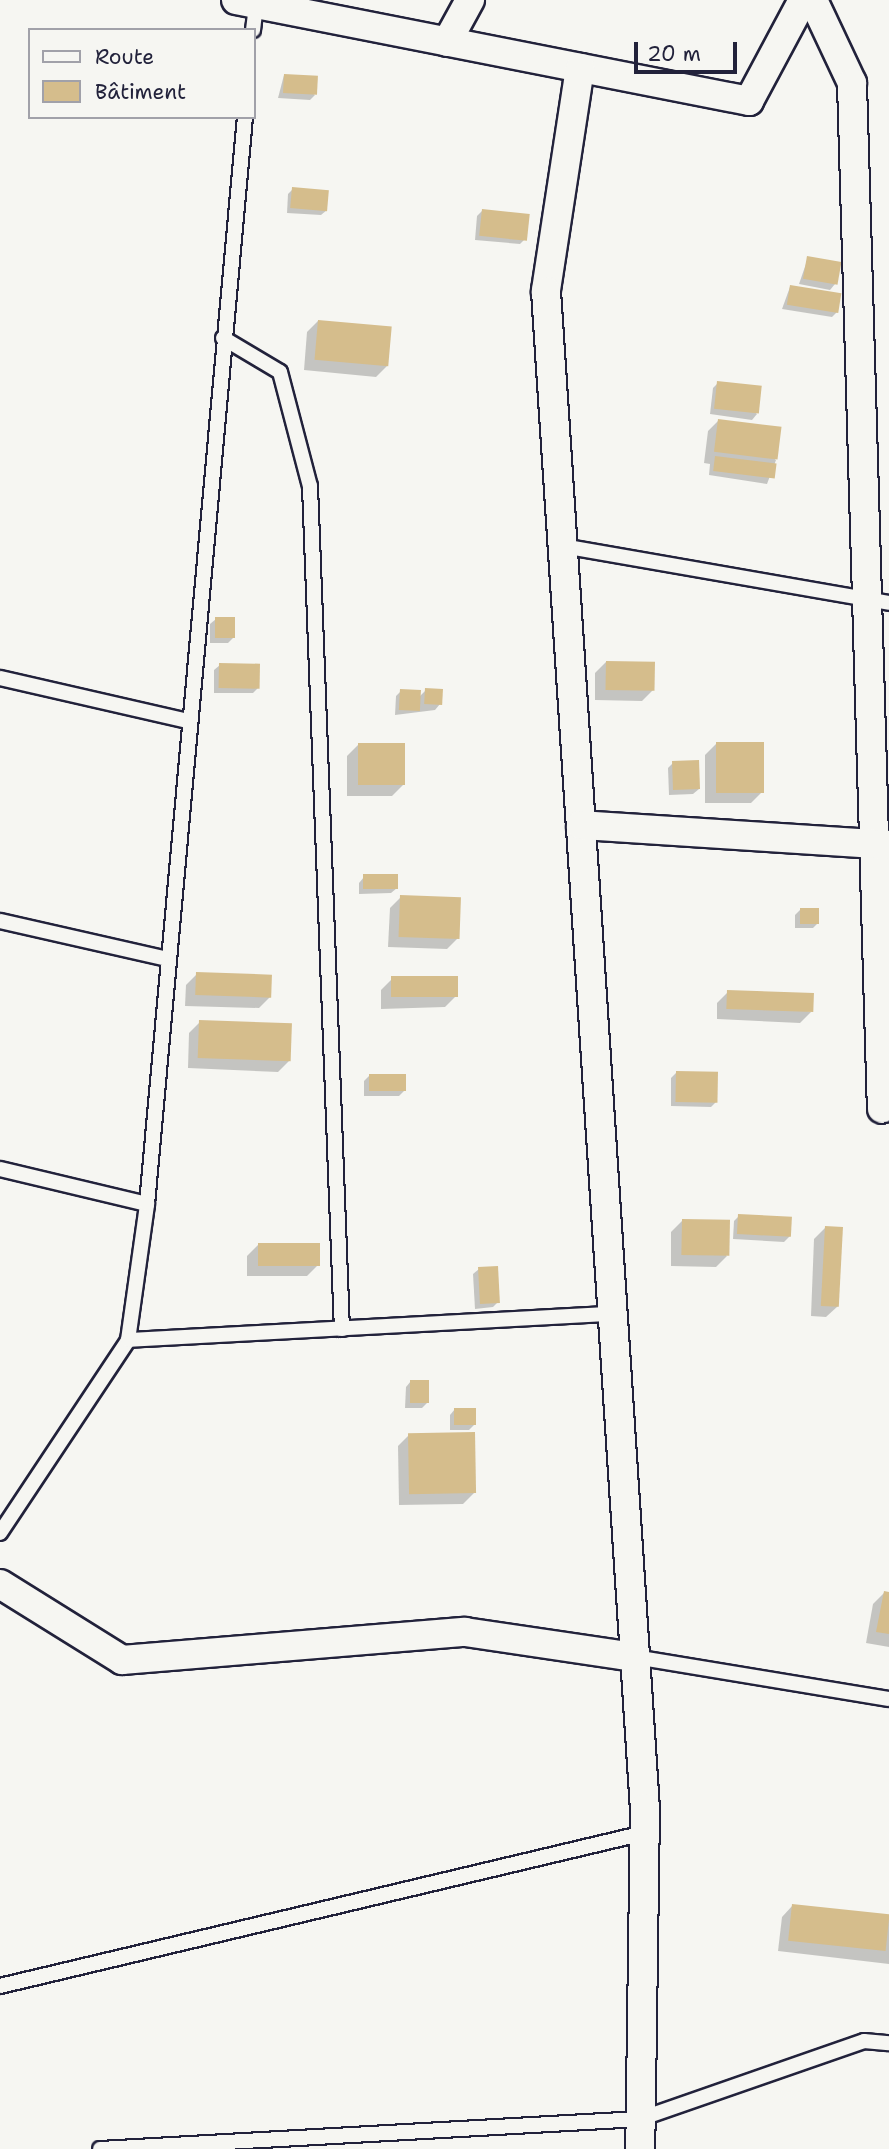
<!DOCTYPE html>
<meta charset="utf-8">
<style>
body{margin:0}
#map{position:relative;width:889px;height:2149px;overflow:hidden;background:#f6f6f2;font-family:"Shantell Sans",sans-serif}
div>[style]{position:absolute}
.shadow>*{inset:0;background:#0003}
.building>*{inset:0;background:#d5bd8c;transform-origin:0 0}
.roads{filter:drop-shadow(2px 0 #22223b) drop-shadow(-2px 0 #22223b) drop-shadow(0 2px #22223b) drop-shadow(0 -2px #22223b)}
.service>*{height:14px;margin:-7px;padding:0 7px;transform-origin:7px;border-radius:7px;background:#f6f6f2}
.minor>*{height:28px;margin:-14px;padding:0 14px;transform-origin:14px;border-radius:14px;background:#f6f6f2}
span{translate:-50% -50%;white-space:nowrap;text-align:center;line-height:1.15;-webkit-text-stroke:7px #f6f6f2;paint-order:stroke}
.legend{position:absolute;left:28px;top:28px;width:228px;height:91px;box-sizing:border-box;background:#f6f6f2;border:2px solid #a1a1a9;margin:0;padding:9px 12px;list-style:none;font-size:21px;color:#22223b}
.legend li{display:flex;align-items:center;gap:14px;height:35px}
.legend b{width:35px;border:2px solid #a1a1a9}
.scale{position:absolute;left:634px;top:42px;width:103px;height:32px;box-sizing:border-box;border:4px solid #22223b;border-top:0;padding-left:9px;font-size:21px;line-height:24px;white-space:nowrap;color:#22223b;-webkit-text-stroke:5px #f6f6f2;paint-order:stroke}
</style>
<div id="map">
<div class="shadow">
<div style="clip-path:polygon(284px 75px,315px 95px,310px 100px,278px 98px)"></div>
<div style="clip-path:polygon(293px 189px,327px 210px,321px 215px,287px 213px,288px 194px)"></div>
<div style="clip-path:polygon(483px 210px,525px 239px,520px 244px,475px 240px,477px 216px)"></div>
<div style="clip-path:polygon(808px 258px,835px 284px,830px 290px,799px 284px)"></div>
<div style="clip-path:polygon(790px 287px,837px 312px,832px 317px,782px 309px)"></div>
<div style="clip-path:polygon(318px 321px,387px 366px,376px 377px,304px 370px,307px 332px)"></div>
<div style="clip-path:polygon(718px 383px,757px 414px,752px 420px,710px 414px,713px 388px)"></div>
<div style="clip-path:polygon(719px 420px,776px 460px,767px 484px,709px 475px,710px 464px,704px 463px,708px 431px)"></div>
<div style="clip-path:polygon(216px 619px,233px 638px,228px 643px,210px 643px,210px 624px)"></div>
<div style="clip-path:polygon(606px 662px,653px 690px,642px 701px,595px 700px,595px 673px)"></div>
<div style="clip-path:polygon(220px 665px,258px 688px,253px 693px,214px 693px,214px 670px)"></div>
<div style="clip-path:polygon(426px 690px,440px 704px,435px 710px,395px 715px,396px 696px,401px 691px,419px 697px)"></div>
<div style="clip-path:polygon(716px 744px,762px 792px,751px 803px,705px 803px,705px 755px)"></div>
<div style="clip-path:polygon(358px 745px,403px 785px,392px 796px,347px 796px,347px 756px)"></div>
<div style="clip-path:polygon(673px 763px,699px 789px,693px 794px,669px 795px,668px 768px)"></div>
<div style="clip-path:polygon(364px 877px,397px 888px,391px 893px,359px 894px,359px 883px)"></div>
<div style="clip-path:polygon(401px 897px,458px 938px,447px 949px,388px 947px,390px 908px)"></div>
<div style="clip-path:polygon(800px 910px,818px 923px,813px 928px,795px 928px,795px 915px)"></div>
<div style="clip-path:polygon(197px 974px,270px 997px,259px 1008px,185px 1006px,186px 985px)"></div>
<div style="clip-path:polygon(392px 979px,456px 996px,445px 1007px,381px 1009px,381px 990px)"></div>
<div style="clip-path:polygon(728px 992px,811px 1012px,800px 1023px,717px 1019px,717px 1003px)"></div>
<div style="clip-path:polygon(200px 1022px,289px 1061px,278px 1072px,188px 1068px,189px 1033px)"></div>
<div style="clip-path:polygon(676px 1073px,716px 1102px,711px 1107px,671px 1106px,671px 1078px)"></div>
<div style="clip-path:polygon(370px 1075px,404px 1091px,399px 1096px,364px 1096px,364px 1081px)"></div>
<div style="clip-path:polygon(739px 1216px,790px 1236px,784px 1242px,733px 1239px,734px 1221px)"></div>
<div style="clip-path:polygon(682px 1221px,727px 1256px,716px 1267px,671px 1266px,671px 1232px)"></div>
<div style="clip-path:polygon(825px 1228px,838px 1306px,826px 1317px,811px 1316px,814px 1239px)"></div>
<div style="clip-path:polygon(258px 1245px,318px 1265px,307px 1276px,247px 1276px,247px 1256px)"></div>
<div style="clip-path:polygon(479px 1269px,498px 1302px,493px 1307px,475px 1309px,473px 1274px)"></div>
<div style="clip-path:polygon(411px 1381px,428px 1402px,422px 1408px,405px 1408px,406px 1387px)"></div>
<div style="clip-path:polygon(455px 1409px,474px 1425px,469px 1430px,450px 1430px,450px 1415px)"></div>
<div style="clip-path:polygon(409px 1435px,474px 1493px,463px 1504px,399px 1505px,398px 1446px)"></div>
<div style="clip-path:polygon(884px 1593px,889px 1593px,889px 1647px,866px 1643px,873px 1604px)"></div>
<div style="clip-path:polygon(793px 1905px,889px 1917px,889px 1964px,778px 1951px,782px 1917px)"></div>
</div>
<div class="building">
<div style="left:284px;top:74px;width:34px;height:19px;rotate:3deg"></div>
<div style="left:292px;top:187px;width:37px;height:21px;rotate:5deg"></div>
<div style="left:482px;top:209px;width:48px;height:27px;rotate:6deg"></div>
<div style="left:807px;top:256px;width:35px;height:23px;rotate:10deg"></div>
<div style="left:790px;top:285px;width:52px;height:20px;rotate:9deg"></div>
<div style="left:318px;top:320px;width:74px;height:40px;rotate:5deg"></div>
<div style="left:717px;top:381px;width:45px;height:28px;rotate:6deg"></div>
<div style="left:718px;top:419px;width:64px;height:33px;rotate:7deg"></div>
<div style="left:715px;top:456px;width:62px;height:15px;rotate:7deg"></div>
<div style="left:215px;top:617px;width:20px;height:21px"></div>
<div style="left:606px;top:661px;width:49px;height:29px;rotate:1deg"></div>
<div style="left:219px;top:663px;width:41px;height:25px;rotate:1deg"></div>
<div style="left:425px;top:688px;width:18px;height:16px;rotate:3deg"></div>
<div style="left:400px;top:689px;width:21px;height:21px;rotate:3deg"></div>
<div style="left:716px;top:742px;width:48px;height:51px"></div>
<div style="left:358px;top:743px;width:47px;height:42px"></div>
<div style="left:699px;top:760px;width:29px;height:27px;rotate:88deg"></div>
<div style="left:398px;top:874px;width:15px;height:35px;rotate:90deg"></div>
<div style="left:400px;top:895px;width:61px;height:42px;rotate:2deg"></div>
<div style="left:800px;top:908px;width:19px;height:16px"></div>
<div style="left:196px;top:972px;width:76px;height:23px;rotate:2deg"></div>
<div style="left:458px;top:976px;width:21px;height:67px;rotate:90deg"></div>
<div style="left:727px;top:990px;width:87px;height:19px;rotate:2deg"></div>
<div style="left:199px;top:1020px;width:93px;height:38px;rotate:2deg"></div>
<div style="left:676px;top:1071px;width:42px;height:31px;rotate:1deg"></div>
<div style="left:369px;top:1074px;width:37px;height:17px"></div>
<div style="left:738px;top:1214px;width:54px;height:20px;rotate:3deg"></div>
<div style="left:682px;top:1219px;width:48px;height:36px;rotate:1deg"></div>
<div style="left:825px;top:1226px;width:18px;height:80px;rotate:3deg"></div>
<div style="left:258px;top:1243px;width:62px;height:23px"></div>
<div style="left:498px;top:1266px;width:37px;height:20px;rotate:87deg"></div>
<div style="left:410px;top:1380px;width:19px;height:23px"></div>
<div style="left:454px;top:1408px;width:22px;height:17px"></div>
<div style="left:475px;top:1432px;width:61px;height:67px;rotate:89deg"></div>
<div style="clip-path:polygon(884px 1591px,889px 1592px,889px 1634px,876px 1632px)"></div>
<div style="left:792px;top:1904px;width:98px;height:37px;rotate:6deg"></div>
</div>
<div class="roads">
<div class="service">
<div style="left:253px;top:30px;width:26px;rotate:-83deg"></div>
<div style="left:223px;top:338px;width:66px;rotate:30.8deg"></div>
<div style="left:280px;top:372px;width:118px;rotate:75.3deg"></div>
<div style="left:310px;top:486px;width:844px;rotate:87.83deg"></div>
<div style="left:563px;top:546px;width:331px;rotate:9.9deg"></div>
<div style="left:0;top:678px;width:193px;rotate:12.9deg"></div>
<div style="left:0;top:921px;width:171px;rotate:12.8deg"></div>
<div style="left:0;top:1169px;width:151px;rotate:13.4deg"></div>
<div style="left:128px;top:1340px;width:137px;rotate:-82deg"></div>
<div style="left:147px;top:1204px;width:1091px;rotate:-84.85deg"></div>
<div style="left:0;top:1533px;width:232px;rotate:-56.4deg"></div>
<div style="left:128px;top:1340px;width:486px;rotate:-3.1deg"></div>
<div style="left:635px;top:1657px;width:257px;rotate:9.4deg"></div>
<div style="left:0;top:1986px;width:662px;rotate:-13.36deg"></div>
<div style="left:100px;top:2149px;width:541px;rotate:-3.18deg"></div>
<div style="left:640px;top:2119px;width:237px;rotate:-19.2deg"></div>
<div style="left:864px;top:2041px;width:25px;rotate:5deg"></div>
</div>
<div class="minor">
<div style="left:236px;top:0;width:523px;rotate:11.14deg"></div>
<div style="left:749px;top:101px;width:115px;rotate:-61.9deg"></div>
<div style="left:813px;top:0;width:92px;rotate:64.8deg"></div>
<div style="left:852px;top:83px;width:1026px;rotate:88.33deg"></div>
<div style="left:447px;top:42px;width:48px;rotate:-61.3deg"></div>
<div style="left:580px;top:68px;width:226px;rotate:98.7deg"></div>
<div style="left:546px;top:291px;width:1520px;rotate:86.27deg"></div>
<div style="left:645px;top:1808px;width:341px;rotate:90.8deg"></div>
<div style="left:581px;top:825px;width:309px;rotate:3.7deg"></div>
<div style="left:0;top:1584px;width:144px;rotate:31.9deg"></div>
<div style="left:122px;top:1660px;width:344px;rotate:-4.7deg"></div>
<div style="left:465px;top:1632px;width:172px;rotate:8.4deg"></div>
</div>
</div>
<ul class="legend">
<li><b style="height:9px;background:#f6f6f2"></b>Route</li>
<li><b style="height:19px;background:#d5bd8c"></b>Bâtiment</li>
</ul>
<div class="scale">20 m</div>
</div>
